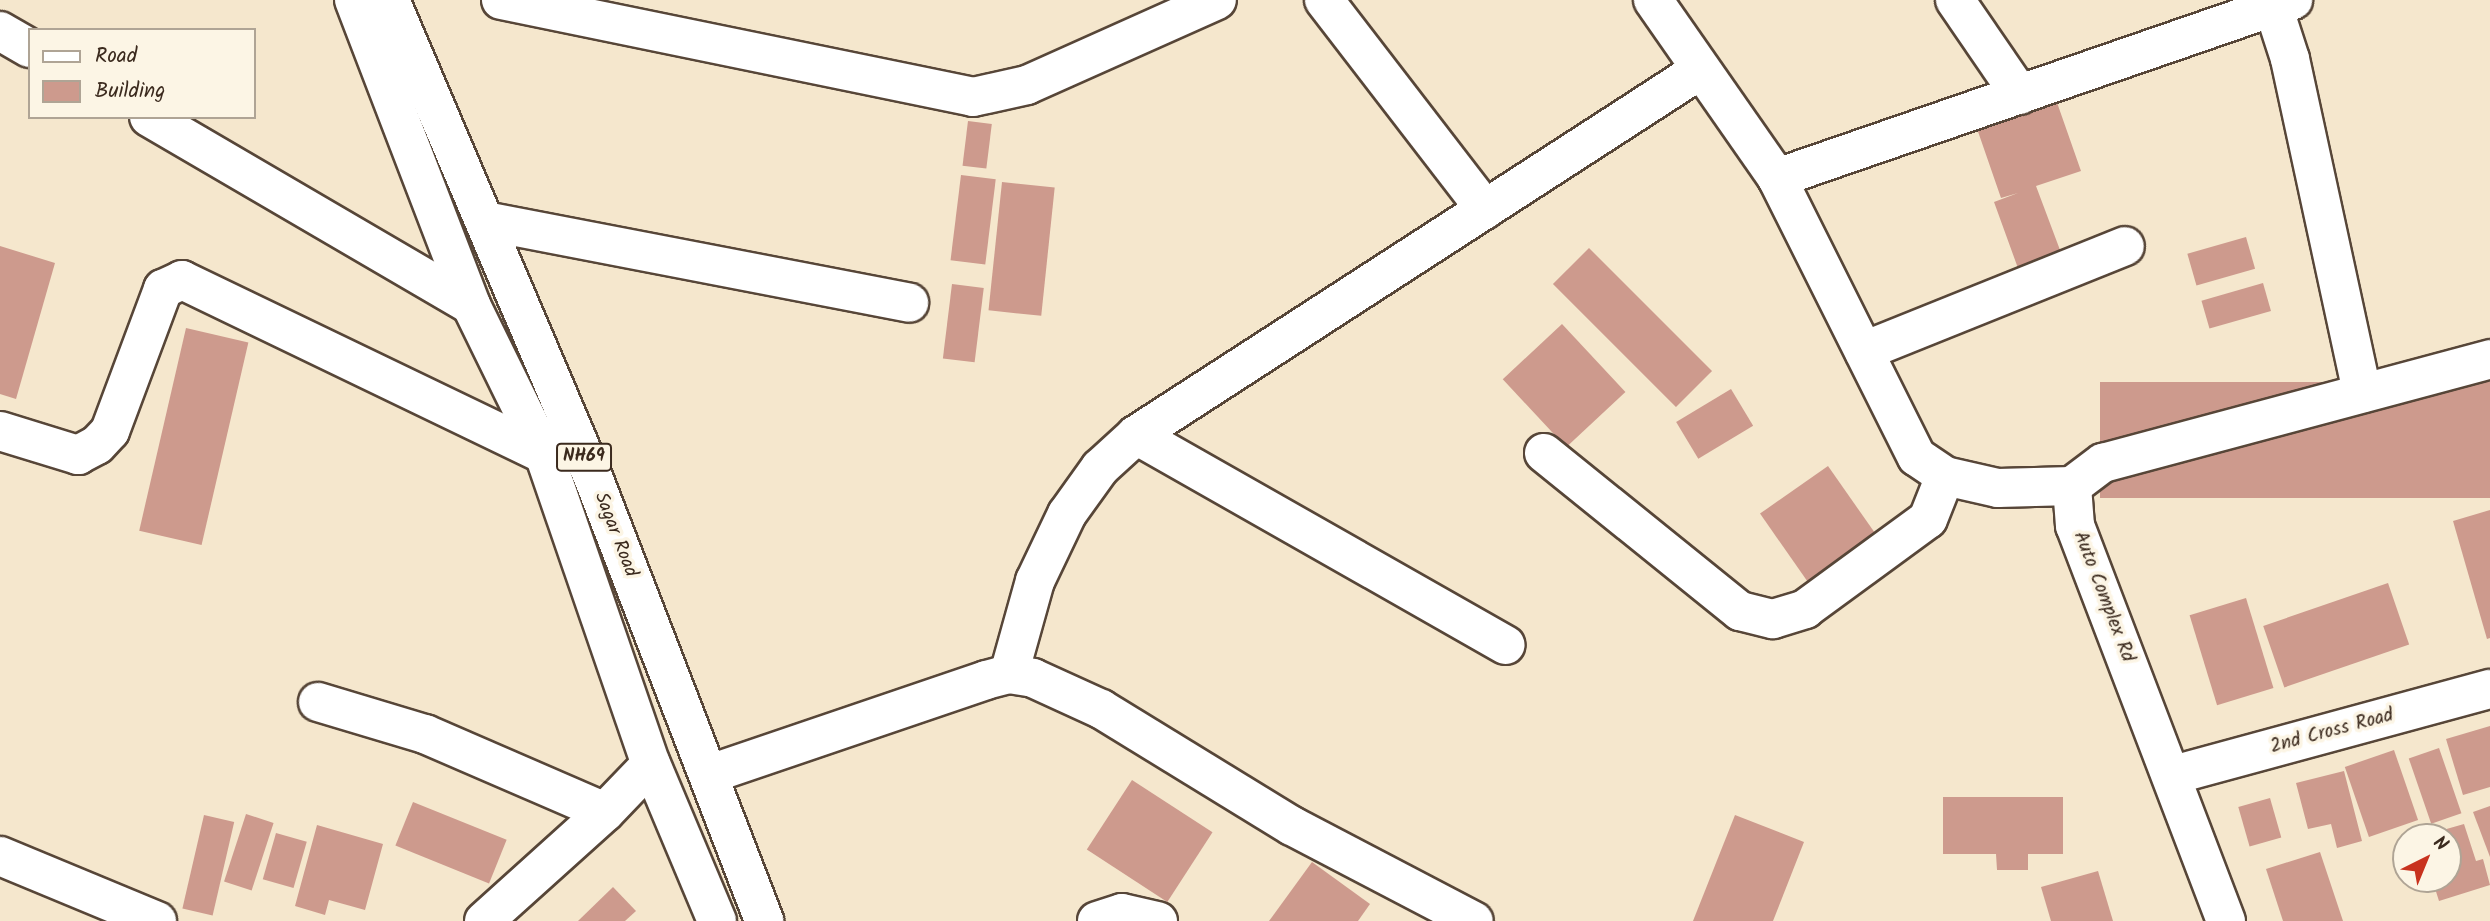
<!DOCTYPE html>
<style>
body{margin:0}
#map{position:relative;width:2490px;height:921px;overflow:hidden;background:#f5e7cd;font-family:Kalam,sans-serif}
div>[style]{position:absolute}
.building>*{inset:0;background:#cd9a8d;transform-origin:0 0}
.roads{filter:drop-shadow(2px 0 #574638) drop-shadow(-2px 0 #574638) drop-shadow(0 2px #574638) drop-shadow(0 -2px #574638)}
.minor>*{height:38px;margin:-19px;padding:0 19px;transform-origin:19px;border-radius:19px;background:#fff}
.major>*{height:38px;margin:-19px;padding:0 19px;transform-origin:19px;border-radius:19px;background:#fff}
.highway>*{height:38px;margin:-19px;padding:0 19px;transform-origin:19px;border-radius:19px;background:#fff}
span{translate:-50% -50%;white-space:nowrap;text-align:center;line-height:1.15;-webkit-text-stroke:7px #fcf5e5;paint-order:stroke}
.shield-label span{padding:2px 5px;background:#fcf5e5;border:2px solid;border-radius:5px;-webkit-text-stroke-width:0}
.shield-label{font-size:18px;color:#3b2a1e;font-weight:700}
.street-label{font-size:19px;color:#3b2a1e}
.legend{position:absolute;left:28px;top:28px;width:228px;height:91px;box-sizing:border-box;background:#fcf5e5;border:2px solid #afa495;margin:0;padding:9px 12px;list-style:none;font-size:21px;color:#3b2a1e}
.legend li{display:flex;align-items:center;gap:14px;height:35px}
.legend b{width:35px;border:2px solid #afa495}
.north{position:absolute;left:2392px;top:823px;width:70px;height:70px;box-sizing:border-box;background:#fcf5e5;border:2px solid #afa495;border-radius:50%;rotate:43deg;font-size:19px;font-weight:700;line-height:28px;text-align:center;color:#3b2a1e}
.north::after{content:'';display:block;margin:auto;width:24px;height:32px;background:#c8321e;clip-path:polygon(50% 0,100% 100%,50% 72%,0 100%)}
</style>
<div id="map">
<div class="building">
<div style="clip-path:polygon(2054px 94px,2081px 171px,2036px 186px,2066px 266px,2023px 282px,1994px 202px,2018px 193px,2001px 198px,1974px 120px)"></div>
<div style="left:968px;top:121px;width:24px;height:45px;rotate:7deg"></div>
<div style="left:961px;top:175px;width:35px;height:86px;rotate:7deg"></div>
<div style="left:1002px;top:182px;width:53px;height:129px;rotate:6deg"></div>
<div style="left:2246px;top:237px;width:33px;height:61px;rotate:74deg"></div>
<div style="clip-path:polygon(0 246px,55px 263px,16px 399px,0 394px)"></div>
<div style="left:1589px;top:248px;width:174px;height:51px;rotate:45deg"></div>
<div style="left:2263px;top:283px;width:29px;height:64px;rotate:74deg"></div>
<div style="left:952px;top:284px;width:32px;height:75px;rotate:7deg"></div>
<div style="left:1562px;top:324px;width:93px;height:81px;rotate:47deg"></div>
<div style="left:186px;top:328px;width:64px;height:208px;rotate:13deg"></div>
<div style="left:2490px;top:382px;width:116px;height:390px;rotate:90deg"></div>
<div style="left:1731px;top:389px;width:43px;height:64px;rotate:59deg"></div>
<div style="left:1828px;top:466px;width:92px;height:83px;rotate:55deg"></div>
<div style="clip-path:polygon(2490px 510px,2490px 638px,2487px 639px,2453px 521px)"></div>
<div style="left:2388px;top:583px;width:65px;height:132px;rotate:71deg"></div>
<div style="left:2246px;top:598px;width:94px;height:59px;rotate:73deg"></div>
<div style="clip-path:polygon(2490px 726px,2490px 787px,2463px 795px,2446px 739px)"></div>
<div style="left:2439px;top:748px;width:69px;height:32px;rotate:71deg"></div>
<div style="left:2394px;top:750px;width:74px;height:52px;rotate:71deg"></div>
<div style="clip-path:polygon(2344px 771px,2362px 841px,2337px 848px,2331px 824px,2308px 829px,2296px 783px)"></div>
<div style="left:1132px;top:780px;width:96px;height:83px;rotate:33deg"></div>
<div style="clip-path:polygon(1943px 797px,2063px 797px,2063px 854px,2028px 854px,2028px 870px,1997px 870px,1996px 854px,1943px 854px)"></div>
<div style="left:2270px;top:798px;width:41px;height:33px;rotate:74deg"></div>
<div style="left:413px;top:802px;width:101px;height:47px;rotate:22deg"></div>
<div style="clip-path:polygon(2490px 806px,2490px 857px,2473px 812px)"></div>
<div style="left:246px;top:814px;width:29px;height:71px;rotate:18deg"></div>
<div style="left:204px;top:815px;width:31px;height:96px;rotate:13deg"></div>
<div style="clip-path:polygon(1735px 815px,1804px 842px,1773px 921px,1693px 921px)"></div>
<div style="clip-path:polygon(2464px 824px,2476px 861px,2483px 859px,2490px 885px,2439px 901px,2432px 879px,2448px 879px,2448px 837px,2422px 836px)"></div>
<div style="clip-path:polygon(317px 825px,383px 844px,365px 910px,329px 900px,325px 915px,295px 906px)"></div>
<div style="left:276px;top:833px;width:32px;height:48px;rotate:16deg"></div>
<div style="clip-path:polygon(2320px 852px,2343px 921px,2283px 921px,2266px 869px)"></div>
<div style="clip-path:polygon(1312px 862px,1370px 904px,1358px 921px,1269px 921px)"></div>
<div style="clip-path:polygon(2098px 871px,2113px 921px,2051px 921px,2041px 887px)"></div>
<div style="clip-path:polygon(613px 887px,636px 911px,625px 921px,578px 921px)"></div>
</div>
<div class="roads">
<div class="minor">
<div style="left:501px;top:0;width:482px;rotate:11.6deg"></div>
<div style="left:973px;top:97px;width:55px;rotate:-12.5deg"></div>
<div style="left:1027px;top:85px;width:208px;rotate:-24.1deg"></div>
<div style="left:1324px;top:0;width:264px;rotate:52.4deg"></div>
<div style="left:1653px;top:0;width:217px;rotate:55.1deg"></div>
<div style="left:1777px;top:178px;width:312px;rotate:63.4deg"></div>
<div style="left:1917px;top:457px;width:34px;rotate:34deg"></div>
<div style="left:1945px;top:476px;width:54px;rotate:12.8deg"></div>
<div style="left:1998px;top:488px;width:74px;rotate:-1.5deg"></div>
<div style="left:1955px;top:0;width:115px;rotate:55.6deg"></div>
<div style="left:2271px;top:0;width:62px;rotate:72.1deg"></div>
<div style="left:2290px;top:59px;width:342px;rotate:77.8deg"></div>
<div style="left:1777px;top:178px;width:546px;rotate:-19.03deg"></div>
<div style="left:485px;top:221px;width:432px;rotate:10.9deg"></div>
<div style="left:1864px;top:351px;width:281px;rotate:-21.9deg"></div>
<div style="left:0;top:431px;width:82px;rotate:17.1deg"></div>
<div style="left:78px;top:455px;width:21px;rotate:-28deg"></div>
<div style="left:97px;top:445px;width:19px;rotate:-47deg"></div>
<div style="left:110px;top:431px;width:152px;rotate:-69.5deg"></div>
<div style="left:163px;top:289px;width:21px;rotate:-25deg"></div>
<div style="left:182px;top:280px;width:402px;rotate:25.7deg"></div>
<div style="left:1136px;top:435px;width:425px;rotate:29.6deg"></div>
<div style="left:1544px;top:453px;width:252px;rotate:38.9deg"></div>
<div style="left:1740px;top:611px;width:34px;rotate:14deg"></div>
<div style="left:1773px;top:619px;width:34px;rotate:-17deg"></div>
<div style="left:1805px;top:609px;width:152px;rotate:-36.2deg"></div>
<div style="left:1928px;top:519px;width:46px;rotate:-68.4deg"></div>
<div style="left:1009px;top:674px;width:97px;rotate:-74.4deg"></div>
<div style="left:1035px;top:581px;width:74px;rotate:-64.5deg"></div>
<div style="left:1067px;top:514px;width:57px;rotate:-54.3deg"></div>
<div style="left:1100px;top:468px;width:49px;rotate:-42.5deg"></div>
<div style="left:1136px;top:435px;width:672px;rotate:-32.91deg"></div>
<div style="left:318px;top:702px;width:112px;rotate:16.7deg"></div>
<div style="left:425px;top:734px;width:196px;rotate:23.4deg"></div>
<div style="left:710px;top:774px;width:292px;rotate:-18.8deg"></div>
<div style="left:986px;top:680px;width:24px;rotate:-15deg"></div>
<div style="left:1009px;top:674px;width:24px;rotate:9deg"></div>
<div style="left:1033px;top:678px;width:75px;rotate:24.5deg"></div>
<div style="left:1101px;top:709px;width:224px;rotate:31.5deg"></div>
<div style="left:1292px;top:826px;width:205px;rotate:27.6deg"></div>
<div style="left:2173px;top:775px;width:328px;rotate:-15.2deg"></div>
<div style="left:0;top:856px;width:170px;rotate:22.5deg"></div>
<div style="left:484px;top:921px;width:163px;rotate:-42deg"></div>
<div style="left:605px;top:812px;width:66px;rotate:-46.2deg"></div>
<div style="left:1097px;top:921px;width:26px;rotate:-18deg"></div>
<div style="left:1122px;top:913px;width:37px;rotate:13deg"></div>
<div style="left:2226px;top:921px;width:423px;rotate:-110.9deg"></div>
<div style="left:2075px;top:526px;width:40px;rotate:-94.3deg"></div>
<div style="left:2072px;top:486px;width:39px;rotate:-37deg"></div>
<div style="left:2103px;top:463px;width:401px;rotate:-15deg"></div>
</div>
<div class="major">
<div style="left:0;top:31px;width:34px;rotate:30deg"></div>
<div style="left:149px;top:117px;width:373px;rotate:30.3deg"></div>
</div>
<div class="highway">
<div style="left:354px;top:0;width:327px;rotate:69deg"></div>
<div style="left:471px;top:305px;width:166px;rotate:63.9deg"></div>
<div style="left:544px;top:454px;width:328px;rotate:71deg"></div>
<div style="left:651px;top:764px;width:170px;rotate:67.2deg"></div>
<div style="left:390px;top:0;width:518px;rotate:66.95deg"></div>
<div style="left:593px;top:477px;width:476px;rotate:68.9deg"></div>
</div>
</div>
<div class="shield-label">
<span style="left:584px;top:457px">NH69</span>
</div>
<div class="street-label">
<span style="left:615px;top:535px;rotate:69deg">Sagar Road</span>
<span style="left:2103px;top:597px;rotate:69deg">Auto Complex Rd</span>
<span style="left:2332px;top:732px;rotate:-15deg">2nd Cross Road</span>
</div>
<ul class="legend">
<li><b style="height:9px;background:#fff"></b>Road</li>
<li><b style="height:19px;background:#cd9a8d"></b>Building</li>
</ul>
<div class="north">N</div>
</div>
